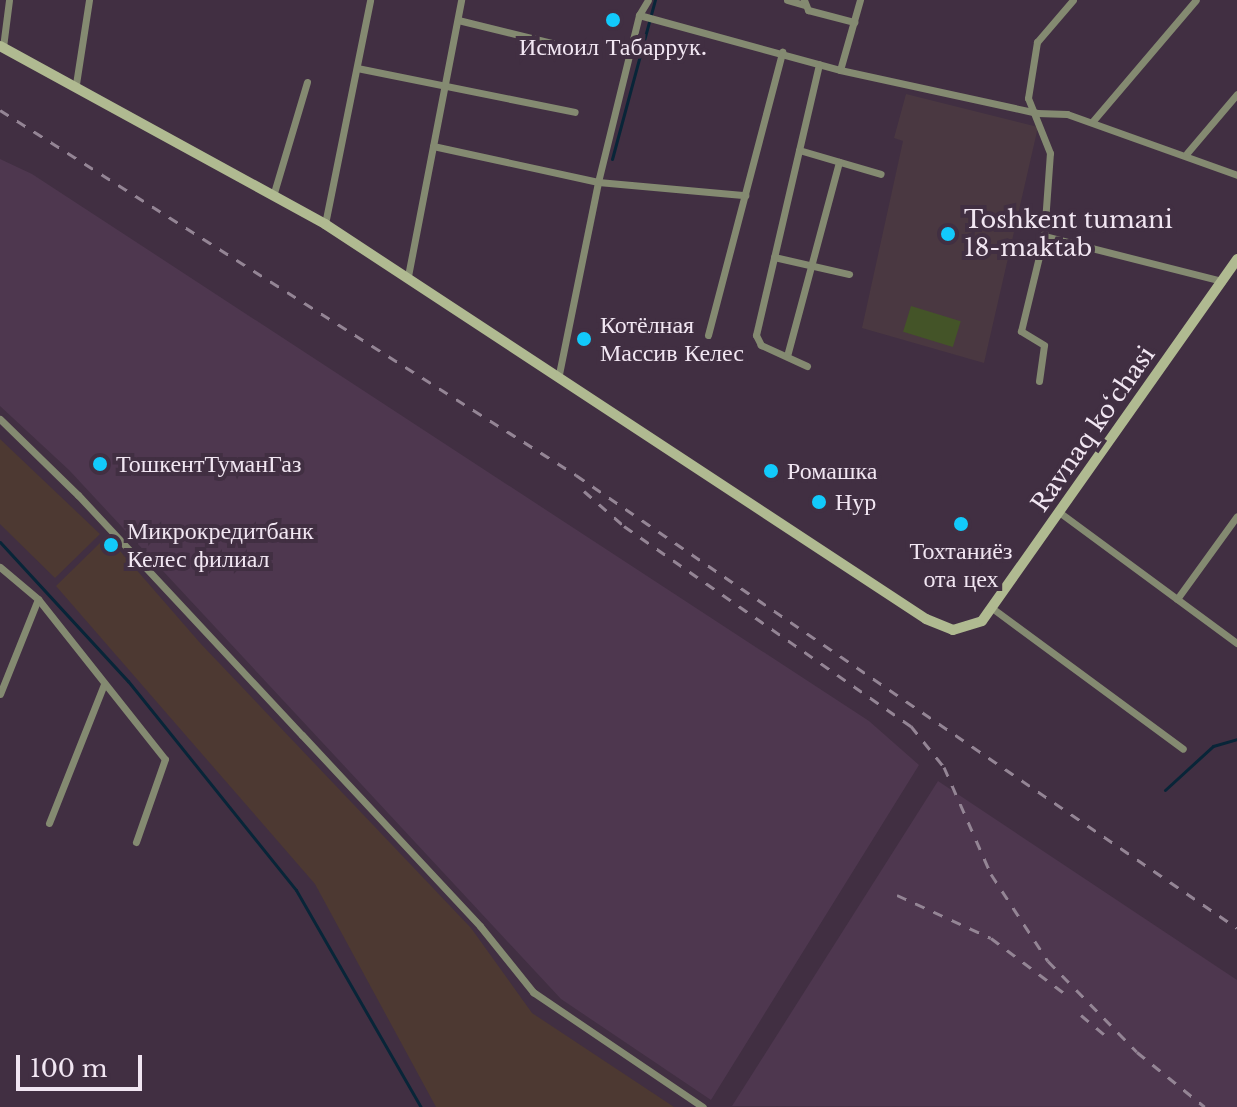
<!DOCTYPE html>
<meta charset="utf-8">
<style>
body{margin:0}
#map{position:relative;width:1237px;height:1107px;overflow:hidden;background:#412f42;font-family:"Libre Baskerville",serif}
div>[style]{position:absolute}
.commercial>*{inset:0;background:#4d3932}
.built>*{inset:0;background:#4e374f}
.education>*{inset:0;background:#4a3841}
.green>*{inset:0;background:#445428;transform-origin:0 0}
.stream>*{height:3px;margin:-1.5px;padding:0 1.5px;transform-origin:1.5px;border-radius:1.5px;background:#082538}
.street>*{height:7px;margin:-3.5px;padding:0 3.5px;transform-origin:3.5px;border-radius:3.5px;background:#848a71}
.secondary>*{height:10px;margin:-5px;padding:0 5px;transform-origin:5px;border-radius:5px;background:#b0ba91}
.rail>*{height:3px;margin-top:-1.5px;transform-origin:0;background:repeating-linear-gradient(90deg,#948595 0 10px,transparent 0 20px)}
.dots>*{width:22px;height:22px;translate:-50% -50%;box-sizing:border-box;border:4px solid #412f42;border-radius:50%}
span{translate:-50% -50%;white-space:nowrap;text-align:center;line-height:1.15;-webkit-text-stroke:8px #412f42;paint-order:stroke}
.poi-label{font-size:24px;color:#f1e6f2}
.left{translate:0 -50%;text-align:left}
.street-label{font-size:24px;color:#f1e6f2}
.scale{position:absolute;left:16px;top:1055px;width:126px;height:36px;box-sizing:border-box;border:4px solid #f1e6f2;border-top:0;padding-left:10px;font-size:24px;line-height:28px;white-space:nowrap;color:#f1e6f2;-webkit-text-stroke:6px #412f42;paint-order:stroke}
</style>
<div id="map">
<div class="commercial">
<div style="clip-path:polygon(0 439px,100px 534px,55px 578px,0 524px)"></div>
<div style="clip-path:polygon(107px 536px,201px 644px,471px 928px,532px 1013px,674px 1107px,436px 1107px,315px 884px,56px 586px)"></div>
</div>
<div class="built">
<div style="clip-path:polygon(0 159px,32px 174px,869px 721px,919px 765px,711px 1100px,561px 999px,69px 470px,0 406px)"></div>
<div style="clip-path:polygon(938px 781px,1237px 980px,1237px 1107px,732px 1106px)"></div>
</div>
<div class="education">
<div style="clip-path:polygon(906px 94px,1038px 127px,984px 363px,862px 328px,903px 141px,894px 138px)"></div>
</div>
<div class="green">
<div style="left:911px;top:306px;width:52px;height:27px;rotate:17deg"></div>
</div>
<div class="stream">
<div style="left:612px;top:159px;width:165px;rotate:-74.9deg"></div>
<div style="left:0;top:542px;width:189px;rotate:47.4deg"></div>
<div style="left:128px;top:681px;width:268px;rotate:51.2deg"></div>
<div style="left:296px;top:890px;width:250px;rotate:60.1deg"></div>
<div style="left:1165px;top:790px;width:65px;rotate:-42.5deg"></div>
<div style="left:1213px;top:746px;width:25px;rotate:-16deg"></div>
</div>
<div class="street">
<div style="left:787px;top:0;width:18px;rotate:16deg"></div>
<div style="left:804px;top:0;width:11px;rotate:68deg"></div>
<div style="left:808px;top:10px;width:48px;rotate:14.6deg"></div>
<div style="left:639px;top:15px;width:208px;rotate:15.3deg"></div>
<div style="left:840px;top:70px;width:202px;rotate:12.3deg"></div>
<div style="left:1037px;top:113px;width:30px;rotate:2deg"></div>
<div style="left:1067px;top:114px;width:181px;rotate:19.7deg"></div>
<div style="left:458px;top:20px;width:134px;rotate:13.8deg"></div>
<div style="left:3px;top:47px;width:47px;rotate:-82.7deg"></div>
<div style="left:357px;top:68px;width:222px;rotate:11.4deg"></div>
<div style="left:840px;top:70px;width:73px;rotate:-74.1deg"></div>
<div style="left:76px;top:84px;width:85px;rotate:-81.2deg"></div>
<div style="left:1092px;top:122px;width:160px;rotate:-49.6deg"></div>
<div style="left:433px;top:146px;width:169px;rotate:12.3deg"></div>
<div style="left:598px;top:182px;width:148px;rotate:5.1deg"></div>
<div style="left:799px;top:150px;width:85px;rotate:16.3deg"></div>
<div style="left:1187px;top:153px;width:77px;rotate:-49.7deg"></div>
<div style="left:273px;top:196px;width:119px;rotate:-73.4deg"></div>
<div style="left:325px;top:224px;width:228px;rotate:-78.6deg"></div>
<div style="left:1044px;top:236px;width:184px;rotate:14.2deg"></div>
<div style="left:774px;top:257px;width:77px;rotate:12.8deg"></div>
<div style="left:408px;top:276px;width:281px;rotate:-79.1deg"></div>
<div style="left:708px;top:335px;width:293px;rotate:-75.3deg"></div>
<div style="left:787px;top:356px;width:201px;rotate:-75deg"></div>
<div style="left:807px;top:366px;width:51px;rotate:-155.5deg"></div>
<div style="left:761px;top:345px;width:11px;rotate:-117deg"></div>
<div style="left:756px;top:335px;width:278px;rotate:-76.9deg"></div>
<div style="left:559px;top:374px;width:196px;rotate:-78.5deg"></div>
<div style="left:598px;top:182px;width:172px;rotate:-76.2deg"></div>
<div style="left:639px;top:15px;width:17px;rotate:-59deg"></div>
<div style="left:1039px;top:381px;width:36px;rotate:-82deg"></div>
<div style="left:1044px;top:345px;width:27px;rotate:-149deg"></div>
<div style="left:1021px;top:331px;width:98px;rotate:-76.4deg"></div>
<div style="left:1044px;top:236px;width:83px;rotate:-85.9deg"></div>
<div style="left:1050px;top:153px;width:59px;rotate:-111.8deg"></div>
<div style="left:1028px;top:98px;width:57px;rotate:-80.9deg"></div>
<div style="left:1037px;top:42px;width:55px;rotate:-49.4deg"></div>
<div style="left:0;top:419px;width:109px;rotate:44.3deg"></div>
<div style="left:78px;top:495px;width:328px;rotate:47deg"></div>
<div style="left:302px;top:735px;width:261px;rotate:47deg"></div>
<div style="left:480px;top:926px;width:85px;rotate:51.2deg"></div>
<div style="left:533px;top:992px;width:205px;rotate:34.1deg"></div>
<div style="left:1059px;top:512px;width:221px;rotate:36.4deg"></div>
<div style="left:0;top:567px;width:50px;rotate:40.1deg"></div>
<div style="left:38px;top:599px;width:204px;rotate:51.6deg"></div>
<div style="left:165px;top:759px;width:88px;rotate:109.3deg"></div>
<div style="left:1177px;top:599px;width:102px;rotate:-54.1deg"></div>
<div style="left:992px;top:608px;width:237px;rotate:36.4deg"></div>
<div style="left:0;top:694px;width:102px;rotate:-68.2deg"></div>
<div style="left:49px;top:823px;width:149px;rotate:-68.4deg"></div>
</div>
<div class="secondary">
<div style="left:0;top:46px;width:371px;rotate:28.7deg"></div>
<div style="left:325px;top:224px;width:719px;rotate:33.31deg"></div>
<div style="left:926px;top:619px;width:29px;rotate:22deg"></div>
<div style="left:953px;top:630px;width:30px;rotate:-17deg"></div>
<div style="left:982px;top:621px;width:443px;rotate:-54.8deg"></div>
</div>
<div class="rail">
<div style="left:0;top:110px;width:682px;rotate:32.36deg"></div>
<div style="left:576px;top:475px;width:801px;rotate:34.42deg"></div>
<div style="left:584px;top:491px;width:53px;rotate:41.2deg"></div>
<div style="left:624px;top:526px;width:350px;rotate:34.9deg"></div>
<div style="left:911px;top:726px;width:53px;rotate:51.2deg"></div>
<div style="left:944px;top:767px;width:117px;rotate:66.3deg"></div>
<div style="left:991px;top:874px;width:104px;rotate:56.8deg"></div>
<div style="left:1048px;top:961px;width:127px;rotate:45.6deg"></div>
<div style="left:1137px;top:1052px;width:87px;rotate:39deg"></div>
<div style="left:897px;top:895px;width:103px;rotate:24.6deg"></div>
<div style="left:991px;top:938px;width:96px;rotate:37deg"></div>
<div style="left:1081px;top:1015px;width:31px;rotate:40deg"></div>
</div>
<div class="dots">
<div style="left:613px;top:20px;background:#12cafb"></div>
<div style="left:948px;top:234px;background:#12cafb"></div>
<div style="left:584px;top:339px;background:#12cafb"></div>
<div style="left:100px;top:464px;background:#12cafb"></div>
<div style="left:771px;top:471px;background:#12cafb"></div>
<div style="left:819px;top:502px;background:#12cafb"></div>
<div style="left:961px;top:524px;background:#12cafb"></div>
<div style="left:111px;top:545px;background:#12cafb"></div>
</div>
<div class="poi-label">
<span style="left:613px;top:47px">Исмоил Табаррук.</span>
<span class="left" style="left:964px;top:234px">Toshkent tumani<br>18-maktab</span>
<span class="left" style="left:600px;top:339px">Котёлная<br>Массив Келес</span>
<span class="left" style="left:116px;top:464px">ТошкентТуманГаз</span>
<span class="left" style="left:787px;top:471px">Ромашка</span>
<span class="left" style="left:835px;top:502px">Нур</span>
<span class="left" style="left:127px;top:545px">Микрокредитбанк<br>Келес филиал</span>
<span style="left:961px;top:565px">Тохтаниёз<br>ота цех</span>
</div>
<div class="street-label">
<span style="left:1093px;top:429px;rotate:-55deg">Ravnaq ko‘chasi</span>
</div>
<div class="scale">100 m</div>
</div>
